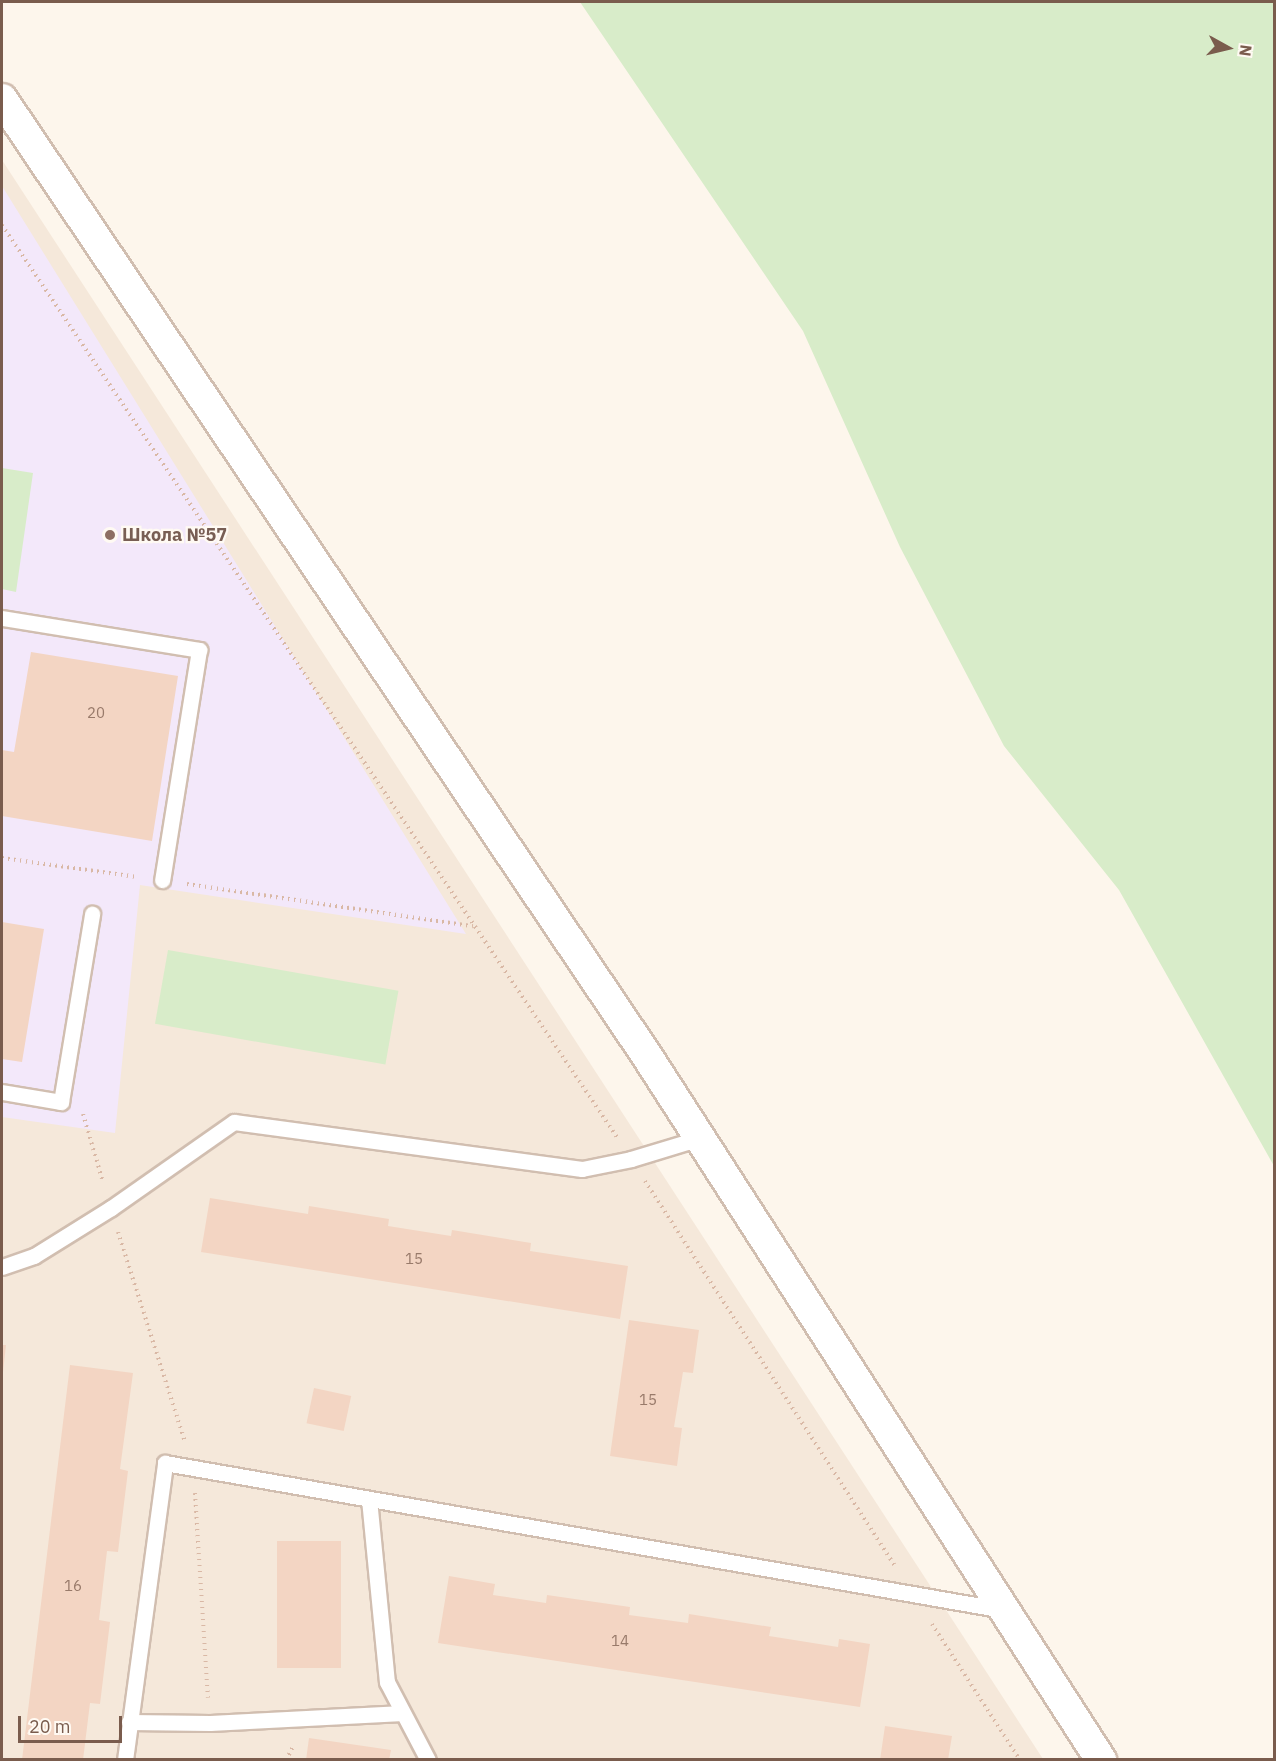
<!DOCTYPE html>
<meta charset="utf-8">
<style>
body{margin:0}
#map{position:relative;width:1276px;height:1761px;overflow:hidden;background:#fdf6ec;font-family:"IBM Plex Sans",sans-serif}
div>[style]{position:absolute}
.residential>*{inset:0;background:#f5e8da}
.education>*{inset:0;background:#f3e8fa}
.green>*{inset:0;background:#d8ecc9;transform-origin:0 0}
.building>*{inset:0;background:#f3d5c3;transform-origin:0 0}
.path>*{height:4px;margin-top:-2px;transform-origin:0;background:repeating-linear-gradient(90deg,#d9b8a5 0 1.5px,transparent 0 6px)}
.roads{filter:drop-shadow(2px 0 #d1beb0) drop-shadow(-2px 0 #d1beb0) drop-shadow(0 2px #d1beb0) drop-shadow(0 -2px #d1beb0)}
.service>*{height:15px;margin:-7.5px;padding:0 7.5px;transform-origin:7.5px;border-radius:7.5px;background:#fff}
.minor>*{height:30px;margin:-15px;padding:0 15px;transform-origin:15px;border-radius:15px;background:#fff}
.dots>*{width:16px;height:16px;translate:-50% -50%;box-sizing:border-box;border:3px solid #fffaf3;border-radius:50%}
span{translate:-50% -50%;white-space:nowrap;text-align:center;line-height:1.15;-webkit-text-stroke:4.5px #fffaf3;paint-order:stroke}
.number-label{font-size:15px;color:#987a6a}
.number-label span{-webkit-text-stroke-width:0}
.education-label{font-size:18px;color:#785e54;font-weight:700}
.left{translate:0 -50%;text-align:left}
.frame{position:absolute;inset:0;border:3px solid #7a5c4d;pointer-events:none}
.north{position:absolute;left:1198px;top:18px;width:60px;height:60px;-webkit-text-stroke:4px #fffaf3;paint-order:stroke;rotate:98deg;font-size:16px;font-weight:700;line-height:24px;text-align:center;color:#7a5c4d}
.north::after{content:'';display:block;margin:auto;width:21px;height:27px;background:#7a5c4d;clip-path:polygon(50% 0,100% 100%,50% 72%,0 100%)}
.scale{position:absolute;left:18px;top:1716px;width:104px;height:27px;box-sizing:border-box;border:3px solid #7a5c4d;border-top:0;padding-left:8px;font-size:18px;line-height:21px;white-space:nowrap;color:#7a5c4d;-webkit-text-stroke:4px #fffaf3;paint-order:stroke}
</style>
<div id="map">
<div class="residential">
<div style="clip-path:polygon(2px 160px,1043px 1759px,2px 1759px)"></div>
</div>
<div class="education">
<div style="clip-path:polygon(2px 186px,466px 934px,140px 885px,115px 1133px,2px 1117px)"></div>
</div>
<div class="green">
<div style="clip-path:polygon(580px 2px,1274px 2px,1274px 1166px,1119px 890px,1004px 746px,900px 547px,803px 331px)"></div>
<div style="clip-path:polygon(2px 468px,33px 473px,16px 592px,2px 589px)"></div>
<div style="left:168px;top:950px;width:234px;height:75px;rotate:10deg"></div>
</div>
<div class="building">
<div style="clip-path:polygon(31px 652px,178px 676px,152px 841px,2px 816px,2px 750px,14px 752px)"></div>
<div style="clip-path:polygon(2px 922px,44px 929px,22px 1062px,2px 1059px)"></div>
<div style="clip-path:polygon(210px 1198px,308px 1214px,309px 1206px,389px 1219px,388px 1226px,451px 1236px,452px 1230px,531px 1243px,530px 1251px,628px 1266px,620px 1319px,201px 1252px)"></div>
<div style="clip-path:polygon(629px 1320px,699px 1330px,693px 1373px,683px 1372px,674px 1427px,682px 1428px,677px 1466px,610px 1456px)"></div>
<div style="clip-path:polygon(2px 1345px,6px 1345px,3px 1372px,2px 1372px)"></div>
<div style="clip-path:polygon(70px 1365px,133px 1373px,120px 1469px,128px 1471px,118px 1552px,107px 1551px,99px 1620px,110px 1622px,100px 1704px,90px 1703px,83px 1760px,22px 1760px)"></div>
<div style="left:314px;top:1388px;width:38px;height:36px;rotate:12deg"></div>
<div style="left:277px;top:1541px;width:64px;height:127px"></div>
<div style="clip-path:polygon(449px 1576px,495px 1584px,493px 1595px,546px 1603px,547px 1595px,630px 1607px,629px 1615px,688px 1623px,689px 1614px,771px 1627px,769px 1636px,838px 1647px,839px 1639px,870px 1644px,860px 1707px,438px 1643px)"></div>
<div style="clip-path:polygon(885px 1726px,952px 1736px,948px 1760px,880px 1760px)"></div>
<div style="clip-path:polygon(309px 1738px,391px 1750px,389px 1760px,306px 1760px)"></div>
</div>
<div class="path">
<div style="left:2px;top:225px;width:1100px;rotate:56.01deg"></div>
<div style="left:2px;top:858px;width:137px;rotate:8deg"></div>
<div style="left:187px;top:884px;width:289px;rotate:8.4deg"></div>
<div style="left:83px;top:1114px;width:71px;rotate:73.6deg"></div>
<div style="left:645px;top:1181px;width:458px;rotate:57deg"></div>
<div style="left:118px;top:1232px;width:220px;rotate:72.3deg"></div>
<div style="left:195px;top:1493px;width:205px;rotate:86.4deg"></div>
<div style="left:932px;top:1624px;width:162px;rotate:57.1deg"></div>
<div style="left:286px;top:1760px;width:17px;rotate:-62deg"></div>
</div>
<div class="roads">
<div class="service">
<div style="left:2px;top:618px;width:200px;rotate:9.2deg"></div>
<div style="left:199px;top:650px;width:233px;rotate:99.1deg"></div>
<div style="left:2px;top:1092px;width:60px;rotate:9.6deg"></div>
<div style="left:61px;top:1102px;width:191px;rotate:-80.6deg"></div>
<div style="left:2px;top:1267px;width:34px;rotate:-19deg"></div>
<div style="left:34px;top:1256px;width:91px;rotate:-31.9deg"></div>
<div style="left:111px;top:1208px;width:150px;rotate:-35deg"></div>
<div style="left:234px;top:1122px;width:351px;rotate:7.7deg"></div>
<div style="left:582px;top:1169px;width:50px;rotate:-11.5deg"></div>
<div style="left:631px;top:1159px;width:72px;rotate:-16.9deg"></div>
<div style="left:369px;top:1499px;width:184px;rotate:84.4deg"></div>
<div style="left:387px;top:1682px;width:88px;rotate:62.3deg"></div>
<div style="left:129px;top:1722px;width:81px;rotate:0.7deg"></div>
<div style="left:210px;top:1723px;width:193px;rotate:-3deg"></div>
<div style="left:125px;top:1760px;width:300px;rotate:-82.3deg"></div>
<div style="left:165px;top:1463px;width:852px;rotate:9.94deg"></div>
</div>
<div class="minor">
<div style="left:2px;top:99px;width:1154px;rotate:56.02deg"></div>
<div style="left:647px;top:1056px;width:838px;rotate:57.18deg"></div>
</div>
</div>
<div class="dots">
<div style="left:110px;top:535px;background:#8d6e63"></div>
</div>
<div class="number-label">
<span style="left:96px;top:713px">20</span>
<span style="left:414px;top:1259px">15</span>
<span style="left:648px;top:1400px">15</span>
<span style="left:73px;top:1586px">16</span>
<span style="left:620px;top:1641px">14</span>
</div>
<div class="education-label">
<span class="left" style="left:122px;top:535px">Школа №57</span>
</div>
<div class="frame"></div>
<div class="north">N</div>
<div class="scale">20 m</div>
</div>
